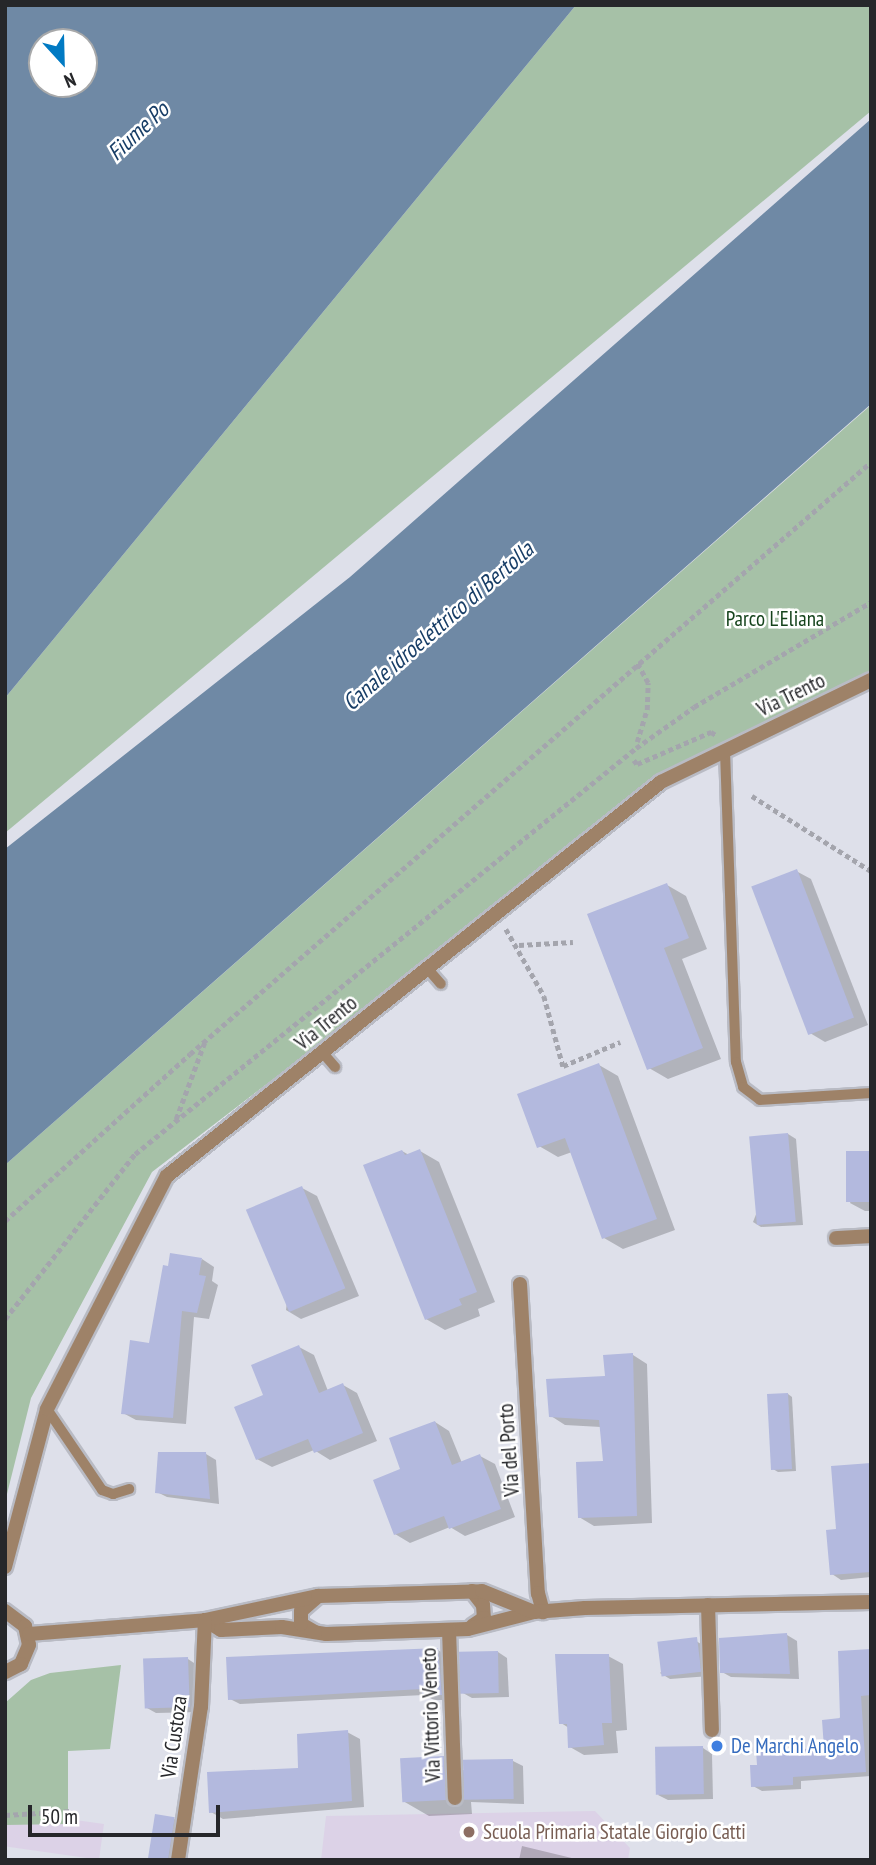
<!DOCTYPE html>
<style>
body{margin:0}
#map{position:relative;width:876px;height:1865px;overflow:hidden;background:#dee0ea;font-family:"PT Sans Narrow",sans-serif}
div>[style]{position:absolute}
.education>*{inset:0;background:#dcd2e7;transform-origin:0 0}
.green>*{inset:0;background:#a6c1a7}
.water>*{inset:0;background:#6f89a5}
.shadow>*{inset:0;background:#0003}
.building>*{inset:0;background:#b3b9de;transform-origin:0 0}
.path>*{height:4.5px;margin-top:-2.25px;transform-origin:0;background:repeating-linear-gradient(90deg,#a4a5ad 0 5px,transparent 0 8.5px)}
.roads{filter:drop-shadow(2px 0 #b9bbc4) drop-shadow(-2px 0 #b9bbc4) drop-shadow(0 2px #b9bbc4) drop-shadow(0 -2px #b9bbc4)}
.lane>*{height:10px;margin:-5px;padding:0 5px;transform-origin:5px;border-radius:5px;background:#9e8268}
.street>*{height:14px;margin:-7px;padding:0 7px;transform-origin:7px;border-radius:7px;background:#9e8268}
.dots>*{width:19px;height:19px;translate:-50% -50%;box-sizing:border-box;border:4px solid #fff;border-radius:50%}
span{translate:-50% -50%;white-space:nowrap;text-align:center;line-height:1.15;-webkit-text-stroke:5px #fff;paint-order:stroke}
.park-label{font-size:21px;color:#15431c}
.street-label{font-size:21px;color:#26272a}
.shop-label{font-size:21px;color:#366cbe}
.left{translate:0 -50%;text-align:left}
.education-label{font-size:21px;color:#785e54}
.water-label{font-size:23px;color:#173d66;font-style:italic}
.frame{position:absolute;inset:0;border:7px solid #26272a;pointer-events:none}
.north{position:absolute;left:28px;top:28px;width:70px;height:70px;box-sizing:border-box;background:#fff;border:2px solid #a8a9aa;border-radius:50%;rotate:158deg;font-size:19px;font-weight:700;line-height:28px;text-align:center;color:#26272a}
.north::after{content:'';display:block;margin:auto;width:24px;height:32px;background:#017ac3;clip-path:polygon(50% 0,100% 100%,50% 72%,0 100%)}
.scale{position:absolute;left:28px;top:1805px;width:192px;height:32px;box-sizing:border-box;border:4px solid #26272a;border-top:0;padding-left:9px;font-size:21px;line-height:24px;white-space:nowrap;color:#26272a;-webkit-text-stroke:5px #fff;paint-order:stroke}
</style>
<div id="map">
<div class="education">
<div style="clip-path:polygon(595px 1811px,630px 1848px,628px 1860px,321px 1860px,326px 1816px)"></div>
<div style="left:104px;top:1824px;width:36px;height:99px;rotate:98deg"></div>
</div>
<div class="green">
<div style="clip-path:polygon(576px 5px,871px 5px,871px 111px,5px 833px,5px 698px)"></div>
<div style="clip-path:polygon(871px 405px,871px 678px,661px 782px,152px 1172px,31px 1398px,5px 1502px,5px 1165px)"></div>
<div style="clip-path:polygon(121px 1665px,110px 1749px,68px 1751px,68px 1824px,5px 1825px,5px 1703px,31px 1680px,50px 1673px)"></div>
</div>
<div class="water">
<div style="clip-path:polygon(evenodd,5px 5px,576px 5px,5px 698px,5px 5px,42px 42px,84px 42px,84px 84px,42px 84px,42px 42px)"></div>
<div style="clip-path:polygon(871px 119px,871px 404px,5px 1165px,5px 849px,350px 577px)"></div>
</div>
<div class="shadow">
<div style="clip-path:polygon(796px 871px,811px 879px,868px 1025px,825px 1042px,810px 1033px)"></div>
<div style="clip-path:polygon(667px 885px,686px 896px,707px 949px,682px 959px,721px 1059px,668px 1079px,649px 1068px)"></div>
<div style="clip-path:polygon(599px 1065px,618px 1076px,675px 1230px,623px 1249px,604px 1238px,572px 1152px,558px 1157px,539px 1146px)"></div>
<div style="clip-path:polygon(788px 1134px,796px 1139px,803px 1225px,761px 1227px,753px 1222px)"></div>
<div style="clip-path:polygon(402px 1151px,409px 1155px,420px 1151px,439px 1162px,495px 1302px,478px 1309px,480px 1316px,445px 1330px,426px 1319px)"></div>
<div style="clip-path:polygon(871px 1153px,871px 1211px,865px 1211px,850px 1203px)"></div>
<div style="clip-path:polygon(302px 1188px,317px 1196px,359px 1296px,301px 1319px,286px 1310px)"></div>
<div style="clip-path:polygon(202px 1259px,214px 1267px,212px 1281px,218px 1285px,209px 1319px,194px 1317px,186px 1424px,136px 1420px,123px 1413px,151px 1345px)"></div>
<div style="clip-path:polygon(299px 1347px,314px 1355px,328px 1391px,343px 1385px,357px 1393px,377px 1441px,330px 1460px,314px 1450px,272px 1467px,257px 1459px)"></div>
<div style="clip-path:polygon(633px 1355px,647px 1364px,652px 1523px,594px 1526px,579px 1517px,605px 1463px,601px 1427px,565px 1425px,551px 1416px)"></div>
<div style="clip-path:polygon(788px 1394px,792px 1397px,796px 1471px,778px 1472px,773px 1469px)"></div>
<div style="clip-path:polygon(435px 1422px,449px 1431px,462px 1463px,480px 1456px,495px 1464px,515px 1517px,465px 1536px,450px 1527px,410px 1543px,395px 1534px,402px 1470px)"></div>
<div style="clip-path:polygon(206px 1454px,216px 1460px,219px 1504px,167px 1497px,157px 1492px)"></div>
<div style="clip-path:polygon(871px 1465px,871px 1577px,841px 1580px,832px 1574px)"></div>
<div style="clip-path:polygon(787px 1635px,797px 1641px,799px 1679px,731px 1677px,722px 1672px)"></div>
<div style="clip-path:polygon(696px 1641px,706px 1647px,710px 1676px,670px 1679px,660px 1673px)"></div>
<div style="clip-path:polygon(438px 1650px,448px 1656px,451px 1700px,434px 1700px,424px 1695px,240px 1704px,230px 1699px)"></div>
<div style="clip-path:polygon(871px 1651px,871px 1776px,801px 1781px,801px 1789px,762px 1791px,753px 1786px,825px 1749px)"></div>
<div style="clip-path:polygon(498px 1652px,507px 1658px,509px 1697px,472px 1698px,463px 1693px)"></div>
<div style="clip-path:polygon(608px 1656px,623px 1664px,627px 1730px,616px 1731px,618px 1753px,584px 1755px,570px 1747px,569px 1728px,561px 1723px)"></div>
<div style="clip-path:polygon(188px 1659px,197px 1665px,199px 1712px,156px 1713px,147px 1708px)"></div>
<div style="clip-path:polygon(347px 1732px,360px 1739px,364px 1807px,223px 1819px,211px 1812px,300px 1770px)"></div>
<div style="clip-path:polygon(703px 1748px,712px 1754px,713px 1799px,668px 1800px,658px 1795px)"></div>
<div style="clip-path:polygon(443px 1758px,465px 1771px,513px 1761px,523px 1766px,524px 1804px,471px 1802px,472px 1814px,429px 1816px,403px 1801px)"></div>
<div style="clip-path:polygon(174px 1819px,184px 1824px,181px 1860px,151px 1860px)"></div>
<div style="clip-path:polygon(522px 1846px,580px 1860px,519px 1860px)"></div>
</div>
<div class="building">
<div style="left:797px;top:869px;width:159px;height:49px;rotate:69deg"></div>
<div style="clip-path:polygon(667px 883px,689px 938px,664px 948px,703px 1048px,647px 1070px,587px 914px)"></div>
<div style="clip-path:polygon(599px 1063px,657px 1219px,602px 1239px,565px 1138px,537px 1148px,517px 1094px)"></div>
<div style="left:788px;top:1133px;width:89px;height:39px;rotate:85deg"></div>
<div style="clip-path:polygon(420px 1149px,477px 1292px,459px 1299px,462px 1305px,425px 1320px,363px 1165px,402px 1150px,405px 1155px)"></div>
<div style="left:871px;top:1151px;width:51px;height:25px;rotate:90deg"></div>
<div style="left:302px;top:1186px;width:111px;height:61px;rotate:67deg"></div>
<div style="clip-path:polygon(170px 1253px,202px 1258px,199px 1275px,206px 1276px,197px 1313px,182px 1311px,173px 1418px,121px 1414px,130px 1340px,149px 1343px,163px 1265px,168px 1266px)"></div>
<div style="clip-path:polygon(299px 1345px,319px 1393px,343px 1383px,363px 1433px,314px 1453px,308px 1439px,256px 1460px,234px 1407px,263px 1395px,251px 1365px)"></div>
<div style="clip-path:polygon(633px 1353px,637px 1516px,578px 1518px,576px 1462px,603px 1461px,599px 1420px,549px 1417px,546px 1379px,605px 1376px,603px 1355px)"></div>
<div style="left:788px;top:1393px;width:76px;height:21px;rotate:87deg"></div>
<div style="clip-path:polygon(435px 1421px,452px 1465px,480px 1454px,501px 1509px,449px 1529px,444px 1516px,394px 1535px,373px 1480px,400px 1469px,389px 1438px)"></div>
<div style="clip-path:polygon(158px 1452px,206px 1452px,210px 1499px,155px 1493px)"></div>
<div style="clip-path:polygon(871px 1463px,871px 1572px,830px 1575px,826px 1530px,836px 1529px,831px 1466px)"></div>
<div style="clip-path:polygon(787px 1633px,790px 1674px,720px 1673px,719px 1638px)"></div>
<div style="left:697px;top:1637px;width:35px;height:40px;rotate:83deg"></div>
<div style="clip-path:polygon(438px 1648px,442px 1695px,422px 1695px,422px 1689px,228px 1700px,226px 1657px)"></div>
<div style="clip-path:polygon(871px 1649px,871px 1695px,861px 1696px,866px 1772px,793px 1777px,793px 1785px,751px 1787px,750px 1765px,757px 1765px,756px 1751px,824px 1748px,822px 1720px,840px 1718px,838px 1651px)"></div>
<div style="left:498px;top:1651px;width:42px;height:39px;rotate:89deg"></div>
<div style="clip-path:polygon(555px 1654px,609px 1654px,612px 1723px,602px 1723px,604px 1745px,568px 1748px,567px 1724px,559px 1724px)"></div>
<div style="left:188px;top:1657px;width:50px;height:45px;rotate:88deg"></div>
<div style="clip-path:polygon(348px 1730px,352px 1801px,209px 1813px,207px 1772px,298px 1768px,297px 1734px)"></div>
<div style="left:703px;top:1746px;width:48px;height:48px;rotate:89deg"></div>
<div style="left:444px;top:1756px;width:44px;height:44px;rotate:87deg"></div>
<div style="left:513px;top:1759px;width:40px;height:50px;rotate:89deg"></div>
<div style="left:155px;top:1814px;width:20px;height:46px;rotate:9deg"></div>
</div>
<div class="path">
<div style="left:637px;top:742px;width:34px;rotate:-73deg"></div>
<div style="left:647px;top:710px;width:27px;rotate:-88deg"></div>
<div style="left:648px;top:683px;width:23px;rotate:-119deg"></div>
<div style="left:634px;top:760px;width:5px;rotate:53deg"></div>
<div style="left:637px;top:764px;width:81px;rotate:-23.4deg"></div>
<div style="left:711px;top:732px;width:6px;rotate:31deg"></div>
<div style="left:752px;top:796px;width:141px;rotate:32.2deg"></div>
<div style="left:506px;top:929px;width:77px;rotate:60.4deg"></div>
<div style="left:544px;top:996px;width:73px;rotate:74.8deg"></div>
<div style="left:563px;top:1066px;width:62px;rotate:-22.8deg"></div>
<div style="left:519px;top:945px;width:54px;rotate:-3.2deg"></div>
<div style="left:176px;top:1119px;width:83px;rotate:-69.6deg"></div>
<div style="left:5px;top:1221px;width:249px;rotate:-42.1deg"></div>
<div style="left:190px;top:1054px;width:902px;rotate:-41deg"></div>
<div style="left:5px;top:1319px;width:210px;rotate:-51.8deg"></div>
<div style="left:135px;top:1154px;width:645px;rotate:-39.02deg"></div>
<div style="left:636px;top:748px;width:71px;rotate:-35.3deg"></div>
<div style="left:694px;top:707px;width:206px;rotate:-30.7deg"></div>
<div style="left:5px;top:1815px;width:67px;rotate:-3.4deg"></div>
</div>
<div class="roads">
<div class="lane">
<div style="left:725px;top:751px;width:311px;rotate:88deg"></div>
<div style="left:736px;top:1062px;width:26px;rotate:74deg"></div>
<div style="left:743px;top:1087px;width:21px;rotate:37deg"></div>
<div style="left:760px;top:1100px;width:111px;rotate:-3.6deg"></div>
<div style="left:427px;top:968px;width:21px;rotate:49deg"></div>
<div style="left:322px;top:1052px;width:20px;rotate:49deg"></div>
<div style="left:47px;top:1409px;width:98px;rotate:55.8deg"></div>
<div style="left:102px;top:1490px;width:12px;rotate:20deg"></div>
<div style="left:113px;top:1494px;width:17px;rotate:-17deg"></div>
</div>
<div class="street">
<div style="left:836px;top:1238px;width:35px;rotate:-3deg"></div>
<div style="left:520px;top:1284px;width:310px;rotate:86.7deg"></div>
<div style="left:538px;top:1593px;width:20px;rotate:75deg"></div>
<div style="left:5px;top:1567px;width:163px;rotate:-75.1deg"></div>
<div style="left:47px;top:1409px;width:262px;rotate:-62.8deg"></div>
<div style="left:167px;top:1176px;width:632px;rotate:-38.57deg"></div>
<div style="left:661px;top:782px;width:233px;rotate:-25.9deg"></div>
<div style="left:472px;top:1591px;width:18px;rotate:52deg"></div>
<div style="left:483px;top:1605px;width:13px;rotate:86deg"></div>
<div style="left:484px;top:1618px;width:14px;rotate:146deg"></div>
<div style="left:708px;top:1605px;width:125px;rotate:88.2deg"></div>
<div style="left:5px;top:1611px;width:25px;rotate:37deg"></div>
<div style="left:25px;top:1626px;width:19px;rotate:78deg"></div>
<div style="left:29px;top:1645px;width:21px;rotate:113deg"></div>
<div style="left:21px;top:1664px;width:18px;rotate:153deg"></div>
<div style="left:205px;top:1620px;width:19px;rotate:32deg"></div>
<div style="left:221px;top:1630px;width:61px;rotate:-2.8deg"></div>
<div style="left:282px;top:1627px;width:45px;rotate:9deg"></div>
<div style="left:326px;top:1634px;width:142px;rotate:-2deg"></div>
<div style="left:468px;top:1629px;width:68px;rotate:-14.4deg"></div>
<div style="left:534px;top:1612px;width:51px;rotate:-4.5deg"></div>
<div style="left:585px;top:1608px;width:286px;rotate:-1.2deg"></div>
<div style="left:449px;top:1630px;width:168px;rotate:88deg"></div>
<div style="left:315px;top:1632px;width:16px;rotate:-150deg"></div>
<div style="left:301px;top:1624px;width:13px;rotate:-90deg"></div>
<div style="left:301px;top:1611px;width:23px;rotate:-41deg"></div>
<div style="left:29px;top:1634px;width:177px;rotate:-4.5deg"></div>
<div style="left:205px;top:1620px;width:116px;rotate:-12deg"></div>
<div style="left:318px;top:1596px;width:164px;rotate:-1.7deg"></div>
<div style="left:482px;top:1591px;width:56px;rotate:22deg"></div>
<div style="left:178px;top:1860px;width:155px;rotate:-81.5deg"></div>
<div style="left:201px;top:1707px;width:87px;rotate:-87.4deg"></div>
</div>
</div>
<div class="dots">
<div style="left:717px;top:1746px;background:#3f7fe0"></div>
<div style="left:469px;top:1832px;background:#8d6e63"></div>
</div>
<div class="park-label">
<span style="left:775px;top:619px">Parco L'Eliana</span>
</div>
<div class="street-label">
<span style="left:791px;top:695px;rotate:-26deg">Via Trento</span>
<span style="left:326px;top:1023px;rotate:-39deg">Via Trento</span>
<span style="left:509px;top:1450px;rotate:-94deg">Via del Porto</span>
<span style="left:431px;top:1715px;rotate:-92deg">Via Vittorio Veneto</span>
<span style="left:174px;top:1737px;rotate:-82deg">Via Custoza</span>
</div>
<div class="shop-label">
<span class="left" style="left:731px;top:1746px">De Marchi Angelo</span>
</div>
<div class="education-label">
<span class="left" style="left:483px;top:1832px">Scuola Primaria Statale Giorgio Catti</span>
</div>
<div class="water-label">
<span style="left:138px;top:131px;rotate:-43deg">Fiume Po</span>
<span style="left:438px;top:626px;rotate:-41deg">Canale idroelettrico di Bertolla</span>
</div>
<div class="frame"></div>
<div class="north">N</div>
<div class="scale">50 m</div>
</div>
